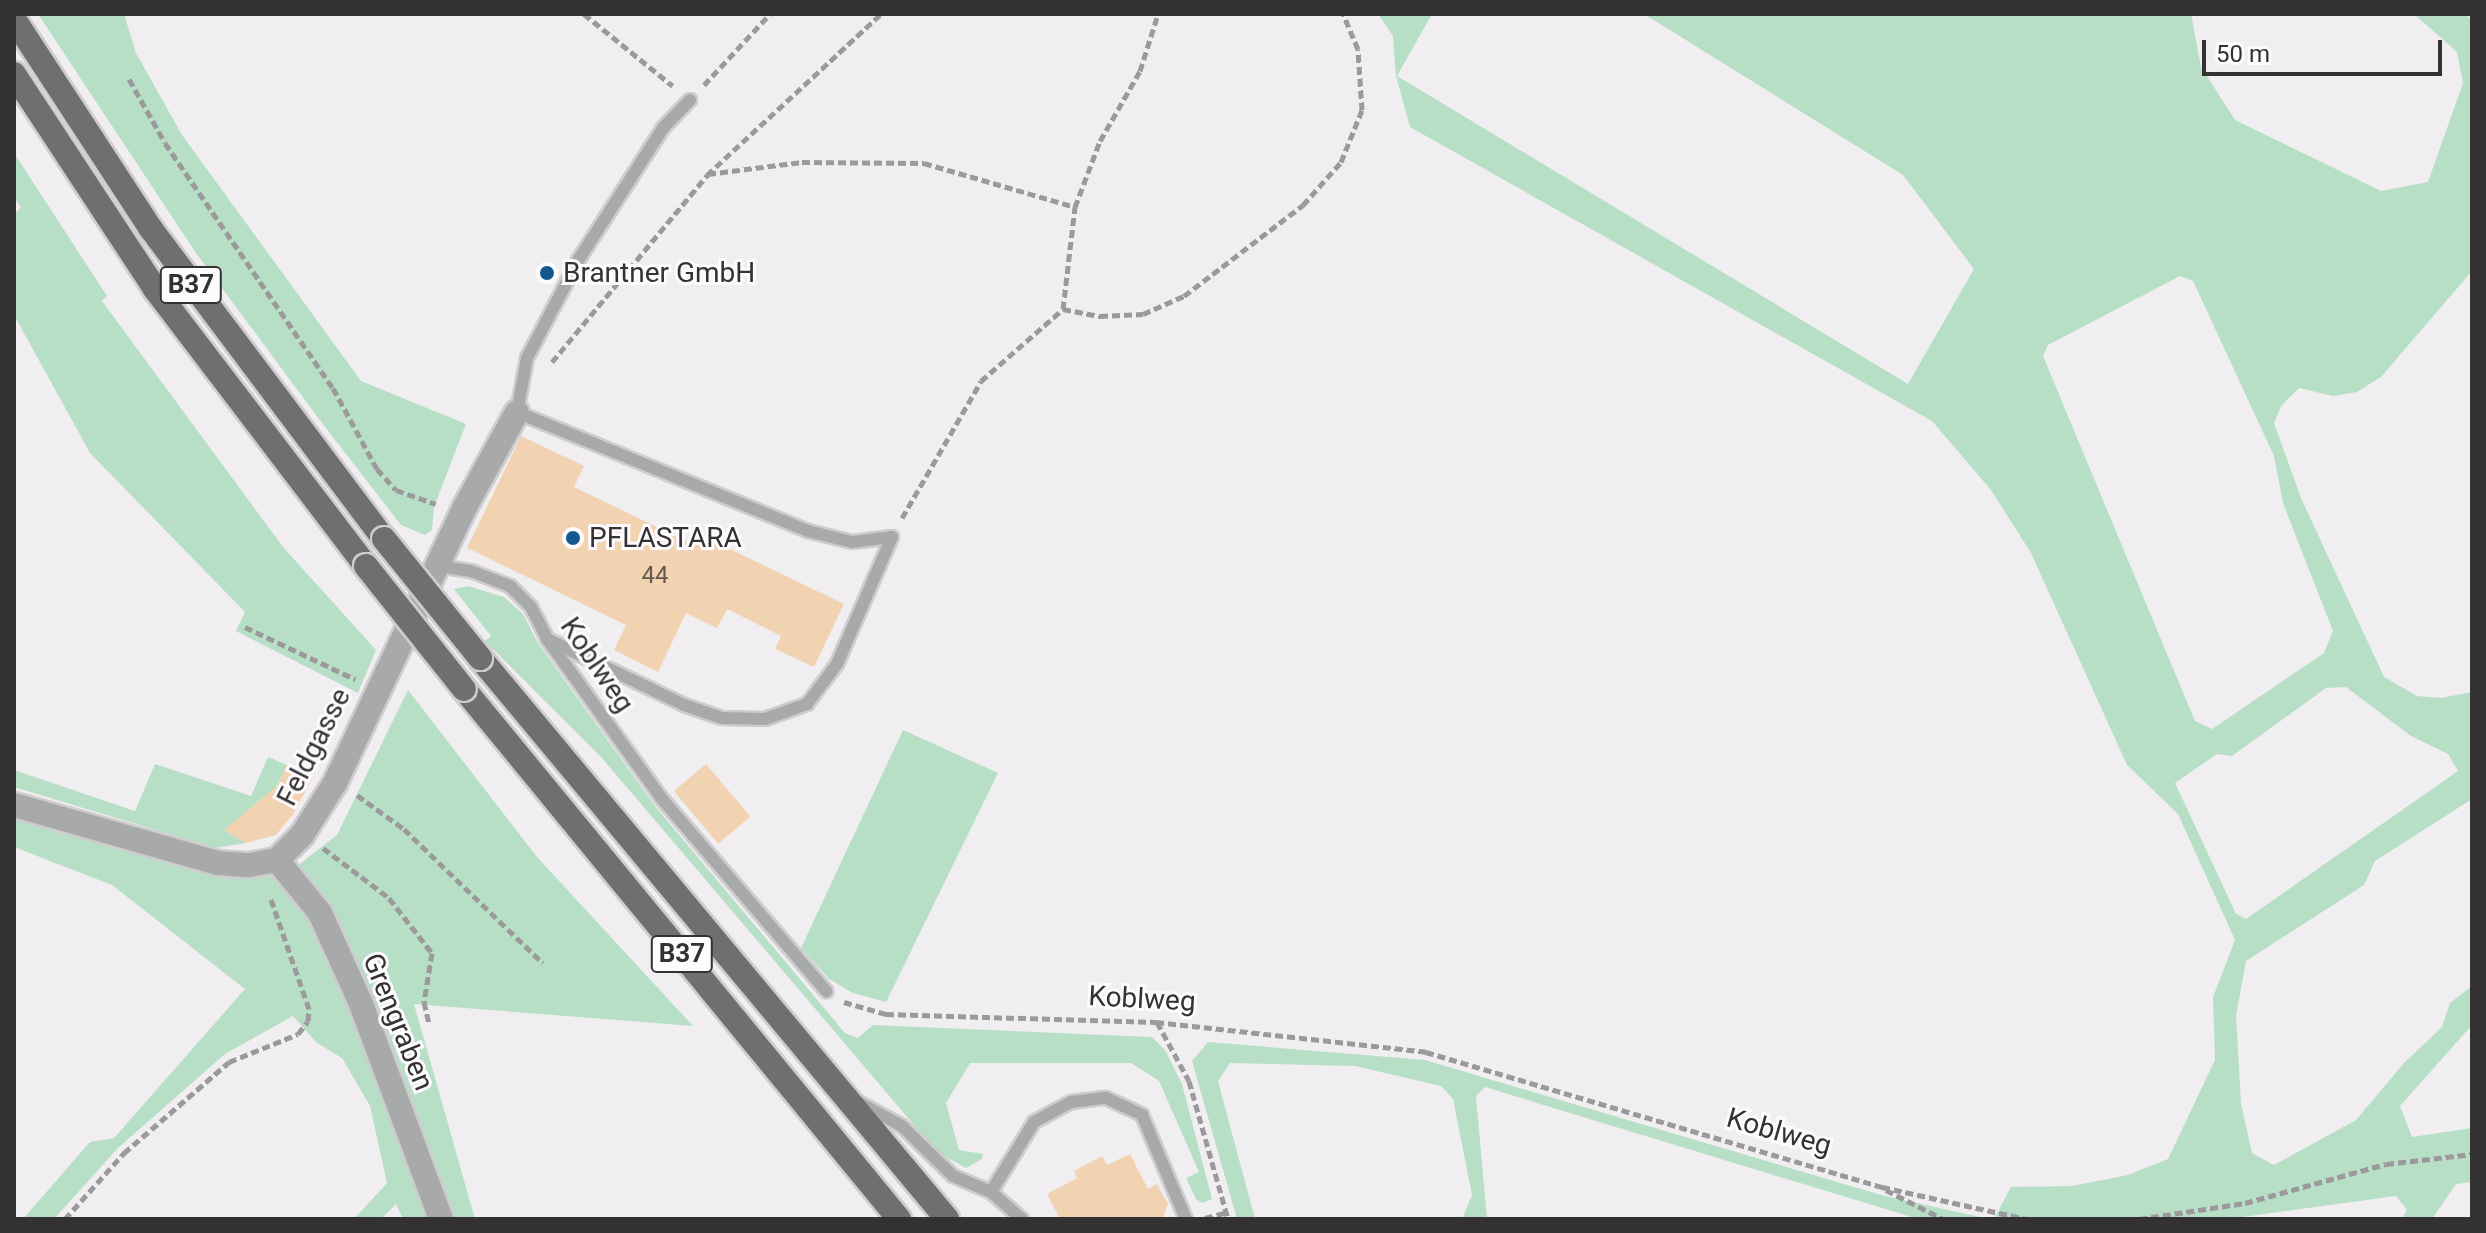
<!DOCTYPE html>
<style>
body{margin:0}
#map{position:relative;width:2486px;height:1233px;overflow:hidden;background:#f1eef1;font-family:Roboto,sans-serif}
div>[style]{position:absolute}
.green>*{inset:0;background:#b7dfc5}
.building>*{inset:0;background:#f1d3b1;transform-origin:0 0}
.path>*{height:5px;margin-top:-2.5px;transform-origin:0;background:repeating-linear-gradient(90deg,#9b999b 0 8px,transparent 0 12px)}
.roads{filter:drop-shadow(2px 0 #cfcccf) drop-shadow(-2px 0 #cfcccf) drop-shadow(0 2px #cfcccf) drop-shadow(0 -2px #cfcccf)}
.lane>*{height:12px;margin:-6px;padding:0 6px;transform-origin:6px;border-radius:6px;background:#a8aaa9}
.street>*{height:24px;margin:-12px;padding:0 12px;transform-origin:12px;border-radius:12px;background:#a8aaa9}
.primary>*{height:24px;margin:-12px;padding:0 12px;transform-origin:12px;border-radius:12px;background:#6e706e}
.bridges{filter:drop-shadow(2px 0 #cfcccf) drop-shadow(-2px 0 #cfcccf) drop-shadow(0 2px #cfcccf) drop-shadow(0 -2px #cfcccf)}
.primary-bridge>*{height:24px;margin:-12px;padding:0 12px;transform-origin:12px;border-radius:12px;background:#6e706e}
.dots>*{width:22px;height:22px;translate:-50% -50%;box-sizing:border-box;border:4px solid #fefbfe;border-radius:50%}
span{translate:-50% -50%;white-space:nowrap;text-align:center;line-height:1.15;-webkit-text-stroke:6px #fefbfe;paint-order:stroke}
.number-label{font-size:24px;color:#625a52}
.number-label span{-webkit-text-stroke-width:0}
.shield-label span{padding:2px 6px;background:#fefbfe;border:2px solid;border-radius:6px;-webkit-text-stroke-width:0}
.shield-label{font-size:26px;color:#333132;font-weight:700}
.poi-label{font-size:28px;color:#333132}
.left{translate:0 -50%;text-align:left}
.street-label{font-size:28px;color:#333132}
.frame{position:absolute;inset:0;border:16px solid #333132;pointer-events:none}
.scale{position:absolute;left:2202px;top:40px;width:240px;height:36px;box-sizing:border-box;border:4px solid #333132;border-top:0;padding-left:10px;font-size:24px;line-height:28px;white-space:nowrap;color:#333132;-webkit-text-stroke:6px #fefbfe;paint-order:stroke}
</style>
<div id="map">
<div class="green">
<div style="clip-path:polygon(38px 14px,124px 14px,136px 53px,182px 135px,361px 381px,466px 424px,434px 507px,432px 530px,425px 535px,401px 525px,322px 423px,196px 253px)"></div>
<div style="clip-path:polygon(evenodd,1378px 14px,1432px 14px,1397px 76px,1908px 384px,1974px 269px,1903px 175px,1644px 14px,2191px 14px,2201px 67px,2235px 120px,2381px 191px,2428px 182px,2463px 83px,2457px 52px,2414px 14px,2465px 14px,2472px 20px,2472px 271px,2381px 377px,2357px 392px,2333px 396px,2299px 388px,2281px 406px,2274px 423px,2301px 498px,2384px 677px,2417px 696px,2441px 698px,2472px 692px,2472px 799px,2375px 861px,2364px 885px,2246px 961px,2236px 1016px,2241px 1104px,2252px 1153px,2274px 1165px,2356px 1120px,2404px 1063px,2442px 1027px,2450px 1003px,2472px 986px,2472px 1025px,2400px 1106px,2412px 1137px,2472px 1128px,2472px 1182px,2456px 1184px,2432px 1219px,2402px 1219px,2407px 1210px,2396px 1196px,2228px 1219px,1994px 1219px,2011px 1187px,2072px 1186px,2128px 1175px,2168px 1159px,2215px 1060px,2213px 997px,2235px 940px,2178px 814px,2127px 765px,2031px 553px,1991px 490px,1932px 421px,1410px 127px,1396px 76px,1393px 36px,1378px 14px,2180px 276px,2193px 281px,2274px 456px,2283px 503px,2333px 631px,2324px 653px,2212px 729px,2195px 721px,2043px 356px,2048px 345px,2180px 276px,1378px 14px,2346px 687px,2411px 736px,2448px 754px,2458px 771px,2246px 919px,2236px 914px,2175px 783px,2217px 754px,2232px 756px,2326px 688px,2346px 687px)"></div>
<div style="clip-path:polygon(14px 153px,107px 296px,102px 301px,283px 547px,376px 650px,358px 693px,236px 631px,245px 612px,90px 453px,14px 315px,14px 215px,21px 207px,14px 197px)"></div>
<div style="clip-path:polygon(468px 586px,504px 597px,523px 614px,538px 643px,655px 806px,845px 1033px,858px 1038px,873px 1025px,1152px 1037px,1165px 1050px,1182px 1084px,1212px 1199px,1202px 1203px,1196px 1199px,1186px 1178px,1199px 1172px,1159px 1081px,1131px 1063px,970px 1063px,946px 1103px,959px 1150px,983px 1154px,982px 1159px,966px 1168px,937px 1152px,602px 758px,485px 641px,491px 636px,454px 589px)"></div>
<div style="clip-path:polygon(408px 690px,537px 857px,693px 1026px,414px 1004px,475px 1219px,403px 1219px,396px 1204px,381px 1219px,354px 1219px,387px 1183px,370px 1106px,342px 1058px,317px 1043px,293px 1016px,225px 1054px,118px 1148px,54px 1219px,23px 1219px,90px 1142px,114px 1138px,245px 989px,112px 885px,14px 847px,14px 818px,214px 877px,284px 876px,337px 835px)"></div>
<div style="clip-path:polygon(903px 730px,998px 773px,886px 1002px,853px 993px,829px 979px,801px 948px)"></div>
<div style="clip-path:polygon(268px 757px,287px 765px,268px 803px,260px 800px,225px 830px,246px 843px,215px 848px,14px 787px,14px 770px,135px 811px,155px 764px,251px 796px)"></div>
<div style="clip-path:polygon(1208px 1042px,1425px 1060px,1881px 1195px,1989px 1219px,1918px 1219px,1485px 1087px,1476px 1096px,1487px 1219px,1462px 1219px,1472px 1195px,1453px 1099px,1441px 1086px,1355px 1066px,1230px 1063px,1218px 1081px,1255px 1219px,1237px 1219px,1192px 1061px)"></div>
</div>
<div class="building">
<div style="clip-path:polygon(521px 436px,584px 466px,574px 487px,694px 545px,699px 534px,844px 604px,814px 667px,775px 649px,781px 636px,727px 609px,717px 628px,686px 613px,658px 672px,614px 650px,626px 625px,467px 548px)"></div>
<div style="left:706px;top:764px;width:69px;height:42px;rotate:50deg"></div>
<div style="clip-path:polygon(287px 765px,312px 778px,294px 813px,276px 835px,246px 843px,224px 830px,277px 786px)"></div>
<div style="clip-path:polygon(1130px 1154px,1148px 1189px,1157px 1184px,1168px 1204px,1162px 1219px,1060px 1219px,1047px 1194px,1077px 1178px,1074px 1171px,1102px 1156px,1107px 1165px)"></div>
</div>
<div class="path">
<div style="left:584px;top:14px;width:114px;rotate:39deg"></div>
<div style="left:129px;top:79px;width:73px;rotate:60.6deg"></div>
<div style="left:165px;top:143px;width:297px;rotate:55.6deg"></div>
<div style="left:333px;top:388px;width:92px;rotate:61.5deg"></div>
<div style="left:377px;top:469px;width:28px;rotate:48deg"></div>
<div style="left:396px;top:490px;width:42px;rotate:19.3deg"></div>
<div style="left:704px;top:85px;width:97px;rotate:-47.1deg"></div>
<div style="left:708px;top:174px;width:95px;rotate:-7.3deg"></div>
<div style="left:802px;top:162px;width:122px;rotate:0.5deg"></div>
<div style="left:924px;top:163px;width:157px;rotate:16.2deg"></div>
<div style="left:1063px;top:309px;width:38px;rotate:11deg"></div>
<div style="left:1100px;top:316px;width:43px;rotate:-2.7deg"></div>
<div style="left:1143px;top:314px;width:45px;rotate:-23.7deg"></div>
<div style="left:1184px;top:296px;width:150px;rotate:-37.4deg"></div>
<div style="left:1303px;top:205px;width:57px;rotate:-48.5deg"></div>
<div style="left:1341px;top:162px;width:56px;rotate:-68deg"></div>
<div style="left:1362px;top:110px;width:61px;rotate:-93.8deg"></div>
<div style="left:1358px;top:49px;width:38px;rotate:-113deg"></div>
<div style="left:552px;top:362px;width:243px;rotate:-50.3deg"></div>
<div style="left:707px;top:175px;width:237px;rotate:-42.8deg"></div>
<div style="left:902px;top:518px;width:158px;rotate:-60deg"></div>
<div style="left:981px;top:381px;width:109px;rotate:-41.3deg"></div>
<div style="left:1063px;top:309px;width:103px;rotate:-83.3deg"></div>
<div style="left:1075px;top:207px;width:71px;rotate:-69.3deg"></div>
<div style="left:1100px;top:141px;width:81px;rotate:-60.3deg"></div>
<div style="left:1140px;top:71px;width:60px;rotate:-72.5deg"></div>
<div style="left:245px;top:627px;width:122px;rotate:25.3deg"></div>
<div style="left:357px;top:795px;width:58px;rotate:35.9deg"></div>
<div style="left:404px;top:829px;width:193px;rotate:44deg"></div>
<div style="left:323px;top:848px;width:83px;rotate:37.1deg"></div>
<div style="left:389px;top:898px;width:70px;rotate:52deg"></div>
<div style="left:432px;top:953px;width:50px;rotate:99.3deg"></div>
<div style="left:424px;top:1002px;width:22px;rotate:77deg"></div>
<div style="left:844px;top:1002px;width:44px;rotate:15.9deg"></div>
<div style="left:886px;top:1014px;width:270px;rotate:1.7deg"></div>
<div style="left:1156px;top:1022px;width:272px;rotate:6.3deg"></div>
<div style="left:1426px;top:1052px;width:476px;rotate:16.5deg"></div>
<div style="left:1882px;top:1187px;width:148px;rotate:12.5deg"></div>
<div style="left:1157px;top:1022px;width:67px;rotate:61.5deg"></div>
<div style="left:1189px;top:1081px;width:143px;rotate:74.2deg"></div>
<div style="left:1886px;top:1190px;width:64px;rotate:27deg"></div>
<div style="left:1205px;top:1218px;width:23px;rotate:-15deg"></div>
<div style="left:65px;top:1219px;width:89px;rotate:-48.2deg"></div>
<div style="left:124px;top:1153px;width:139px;rotate:-40.9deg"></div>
<div style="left:229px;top:1062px;width:74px;rotate:-22.1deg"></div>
<div style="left:298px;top:1034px;width:16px;rotate:-52deg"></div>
<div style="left:308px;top:1021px;width:12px;rotate:-85deg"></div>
<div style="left:309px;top:1009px;width:116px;rotate:-109.1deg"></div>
<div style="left:2139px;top:1219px;width:107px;rotate:-8.6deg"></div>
<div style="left:2245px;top:1203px;width:146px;rotate:-15.5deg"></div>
<div style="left:2386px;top:1164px;width:87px;rotate:-6.6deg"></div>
</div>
<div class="roads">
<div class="lane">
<div style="left:438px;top:566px;width:33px;rotate:9deg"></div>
<div style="left:471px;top:571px;width:42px;rotate:21deg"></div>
<div style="left:510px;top:586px;width:30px;rotate:45deg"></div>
<div style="left:531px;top:607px;width:36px;rotate:63deg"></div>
<div style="left:547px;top:639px;width:197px;rotate:54.3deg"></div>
<div style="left:662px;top:799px;width:253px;rotate:49.5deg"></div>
<div style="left:547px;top:639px;width:152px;rotate:25.7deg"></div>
<div style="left:684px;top:705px;width:40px;rotate:18.9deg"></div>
<div style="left:722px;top:718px;width:43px;rotate:1.3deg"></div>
<div style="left:765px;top:719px;width:45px;rotate:-19.7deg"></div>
<div style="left:807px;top:704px;width:50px;rotate:-53.1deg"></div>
<div style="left:837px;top:664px;width:138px;rotate:-66.6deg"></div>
<div style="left:892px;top:537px;width:40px;rotate:172.9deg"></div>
<div style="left:852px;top:542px;width:45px;rotate:-166deg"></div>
<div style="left:808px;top:531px;width:314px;rotate:-157.8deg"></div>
<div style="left:517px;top:412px;width:55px;rotate:-79.5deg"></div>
<div style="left:527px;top:358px;width:112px;rotate:-62.3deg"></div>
<div style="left:579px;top:259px;width:156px;rotate:-57.3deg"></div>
<div style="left:663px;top:128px;width:39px;rotate:-46deg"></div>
<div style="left:858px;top:1102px;width:50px;rotate:28.6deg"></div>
<div style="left:902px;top:1126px;width:71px;rotate:44.4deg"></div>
<div style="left:953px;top:1176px;width:41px;rotate:22.8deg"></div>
<div style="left:991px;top:1192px;width:41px;rotate:41.1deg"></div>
<div style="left:991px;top:1192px;width:82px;rotate:-58.4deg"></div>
<div style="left:1034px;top:1122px;width:42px;rotate:-28.4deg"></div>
<div style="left:1071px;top:1102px;width:35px;rotate:-7deg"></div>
<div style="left:1106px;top:1098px;width:40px;rotate:25deg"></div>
<div style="left:1142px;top:1115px;width:113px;rotate:67.1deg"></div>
</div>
<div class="street">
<div style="left:14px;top:805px;width:211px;rotate:15.9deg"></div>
<div style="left:217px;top:863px;width:32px;rotate:4deg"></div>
<div style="left:249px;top:865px;width:28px;rotate:-10deg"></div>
<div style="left:277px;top:860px;width:35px;rotate:-45deg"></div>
<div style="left:302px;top:835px;width:62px;rotate:-57.6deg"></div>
<div style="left:335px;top:783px;width:305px;rotate:-64.8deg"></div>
<div style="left:465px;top:507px;width:108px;rotate:-61.3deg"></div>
<div style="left:277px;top:860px;width:68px;rotate:50.9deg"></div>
<div style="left:320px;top:913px;width:100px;rotate:65.7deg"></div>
<div style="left:361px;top:1004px;width:229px;rotate:69.6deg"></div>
</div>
<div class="primary">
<div style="left:14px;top:19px;width:251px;rotate:56.9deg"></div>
<div style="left:151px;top:229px;width:388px;rotate:53.1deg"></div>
<div style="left:14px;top:74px;width:257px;rotate:56.7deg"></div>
<div style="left:155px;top:289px;width:348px;rotate:52.7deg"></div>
<div style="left:480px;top:658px;width:730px;rotate:50.22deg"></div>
<div style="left:464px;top:689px;width:686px;rotate:50.62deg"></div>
</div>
</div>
<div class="bridges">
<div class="primary-bridge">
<div style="left:384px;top:539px;width:153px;rotate:51.1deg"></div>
<div style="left:366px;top:566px;width:157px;rotate:51.5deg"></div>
</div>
</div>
<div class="dots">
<div style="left:547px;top:273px;background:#14598e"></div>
<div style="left:573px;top:538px;background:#14598e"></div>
</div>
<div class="number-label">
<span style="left:655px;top:576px">44</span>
</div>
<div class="shield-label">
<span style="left:191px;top:285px">B37</span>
<span style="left:682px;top:954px">B37</span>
</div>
<div class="poi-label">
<span class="left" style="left:563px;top:273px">Brantner GmbH</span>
<span class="left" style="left:589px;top:538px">PFLASTARA</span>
</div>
<div class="street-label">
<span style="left:597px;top:665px;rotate:56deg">Koblweg</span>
<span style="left:314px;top:747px;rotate:-63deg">Feldgasse</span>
<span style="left:1142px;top:999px;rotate:3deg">Koblweg</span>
<span style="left:398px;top:1022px;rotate:68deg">Grengraben</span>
<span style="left:1779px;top:1132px;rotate:16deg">Koblweg</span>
</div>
<div class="frame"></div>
<div class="scale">50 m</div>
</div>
